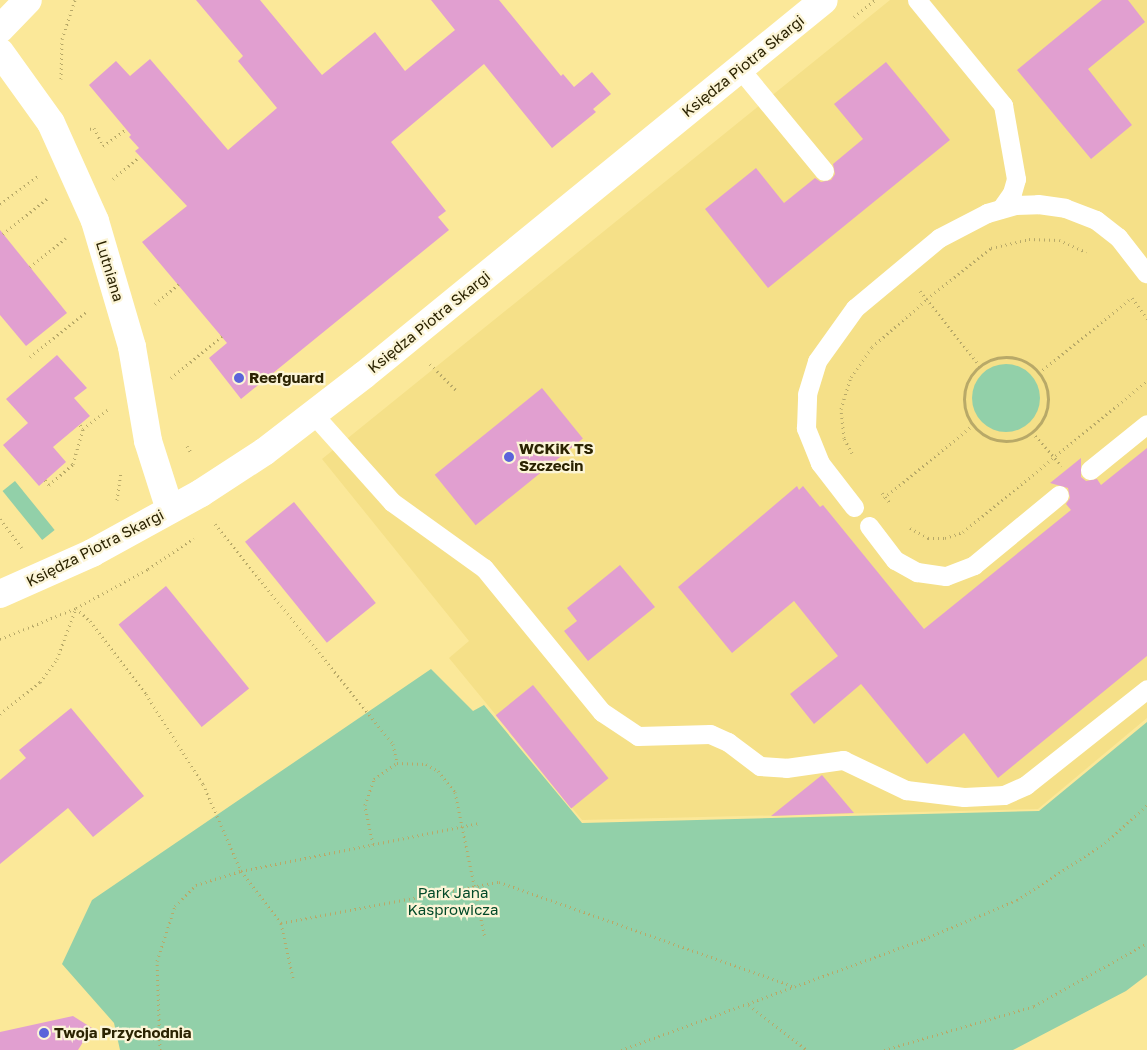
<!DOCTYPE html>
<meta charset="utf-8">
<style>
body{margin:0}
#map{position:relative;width:1147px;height:1050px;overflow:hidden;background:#fbe899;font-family:"Golos Text",sans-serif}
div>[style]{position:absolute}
.built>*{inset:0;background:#f5e088}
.green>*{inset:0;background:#92d0a9;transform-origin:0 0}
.round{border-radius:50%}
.building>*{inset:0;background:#e19fd0;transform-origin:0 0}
.path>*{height:3px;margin-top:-1.5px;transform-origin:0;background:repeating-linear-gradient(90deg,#b8a968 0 1px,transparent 0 5px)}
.path>.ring{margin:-1.5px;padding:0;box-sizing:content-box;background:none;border:3px solid #b8a968;border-radius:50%}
.service>*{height:19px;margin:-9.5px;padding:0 9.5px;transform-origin:9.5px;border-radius:9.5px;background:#fff}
.minor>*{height:28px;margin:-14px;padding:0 14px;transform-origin:14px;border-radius:14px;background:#fff}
.tertiary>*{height:28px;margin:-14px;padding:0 14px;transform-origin:14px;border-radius:14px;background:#fff}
.dots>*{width:14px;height:14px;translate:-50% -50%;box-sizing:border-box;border:2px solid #fcf5d7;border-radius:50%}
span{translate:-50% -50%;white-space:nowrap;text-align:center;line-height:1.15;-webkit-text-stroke:4.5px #fcf5d7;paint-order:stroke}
.street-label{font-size:15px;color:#2b2302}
.poi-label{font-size:15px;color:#2b2302;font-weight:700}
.left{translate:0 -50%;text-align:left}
.park-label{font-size:15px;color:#014928}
</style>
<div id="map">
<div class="built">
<div style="clip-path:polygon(890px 0,1147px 0,1147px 718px,1038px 809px,582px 820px,449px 658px,469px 641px,322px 459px)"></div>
</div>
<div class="green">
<div class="round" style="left:972px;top:364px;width:68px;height:68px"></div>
<div style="left:15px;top:481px;width:63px;height:16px;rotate:51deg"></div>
<div style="clip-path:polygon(431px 669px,473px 711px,484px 705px,582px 823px,1039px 811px,1147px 722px,1147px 975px,1126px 991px,1013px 1050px,120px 1050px,114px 1023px,62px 964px,92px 900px)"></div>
</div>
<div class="building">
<div style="clip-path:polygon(196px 0,260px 0,322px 75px,375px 32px,405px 71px,455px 30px,431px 0,499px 0,561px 76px,563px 74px,574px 87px,592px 72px,611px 94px,593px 109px,596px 112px,552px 148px,484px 64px,391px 142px,446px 211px,438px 217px,449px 230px,241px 399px,209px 358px,227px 343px,142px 242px,187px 206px,135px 151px,139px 148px,129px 137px,131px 135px,89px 85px,116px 61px,130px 76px,150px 59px,228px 150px,277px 108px,238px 61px,243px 56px)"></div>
<div style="clip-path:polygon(1102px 0,1128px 0,1145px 22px,1088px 69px,1132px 125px,1091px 159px,1017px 70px)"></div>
<div style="clip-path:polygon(886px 62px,950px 140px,768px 288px,705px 209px,756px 168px,784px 203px,815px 178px,821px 182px,831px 180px,835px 174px,833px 164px,863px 139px,834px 104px)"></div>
<div style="clip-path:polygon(0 230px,67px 313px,26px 346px,0 315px)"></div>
<div style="clip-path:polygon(57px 355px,87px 388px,74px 398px,90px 416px,53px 447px,66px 462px,39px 486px,3px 445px,28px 423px,6px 399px)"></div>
<div style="left:542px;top:388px;width:65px;height:138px;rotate:51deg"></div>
<div style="clip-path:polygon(1147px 448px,1147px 656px,998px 778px,964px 733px,927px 764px,861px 684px,814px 724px,790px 694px,838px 656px,794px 601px,732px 653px,678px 587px,797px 486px,799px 490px,803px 486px,820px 507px,823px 505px,924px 629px,1071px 510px,1066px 504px,1070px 498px,1068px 488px,1050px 483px,1081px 458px,1081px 477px,1086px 481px,1097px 479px,1101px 485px)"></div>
<div style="left:294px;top:502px;width:130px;height:63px;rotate:51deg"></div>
<div style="clip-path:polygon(620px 565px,655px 607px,588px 661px,564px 631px,577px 621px,567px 608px)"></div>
<div style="left:166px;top:586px;width:132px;height:61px;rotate:51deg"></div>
<div style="left:533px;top:685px;width:120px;height:48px;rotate:51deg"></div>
<div style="clip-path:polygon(71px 708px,144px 796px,93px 837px,68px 808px,0 864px,0 780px,26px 758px,19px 750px)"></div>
<div style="clip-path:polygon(822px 775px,854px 813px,771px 816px)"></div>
<div style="clip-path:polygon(73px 1016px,92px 1028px,78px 1050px,0 1050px,0 1032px)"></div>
</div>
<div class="path">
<div style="left:854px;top:17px;width:27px;rotate:-39deg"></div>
<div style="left:61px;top:79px;width:40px;rotate:-88.6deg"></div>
<div style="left:62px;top:39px;width:41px;rotate:-71.6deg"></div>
<div style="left:90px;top:129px;width:4px;rotate:-14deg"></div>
<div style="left:94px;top:128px;width:20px;rotate:63deg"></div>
<div style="left:103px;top:146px;width:29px;rotate:-36deg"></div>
<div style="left:113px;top:179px;width:34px;rotate:-40deg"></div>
<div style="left:0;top:204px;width:47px;rotate:-36.4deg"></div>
<div style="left:3px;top:234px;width:59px;rotate:-38.8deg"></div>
<div style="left:30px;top:267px;width:46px;rotate:-38.9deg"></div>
<div style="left:920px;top:291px;width:96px;rotate:51.3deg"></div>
<div style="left:1132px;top:298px;width:26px;rotate:54deg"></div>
<div style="left:155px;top:304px;width:31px;rotate:-40deg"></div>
<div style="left:30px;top:357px;width:72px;rotate:-38.8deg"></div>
<div class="ring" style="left:964px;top:357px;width:81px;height:81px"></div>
<div style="left:430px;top:364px;width:38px;rotate:45deg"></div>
<div style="left:1039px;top:373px;width:119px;rotate:-39.2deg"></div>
<div style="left:171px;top:378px;width:66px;rotate:-39.5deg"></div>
<div style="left:80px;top:425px;width:5px;rotate:53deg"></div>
<div style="left:83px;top:429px;width:34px;rotate:-38deg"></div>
<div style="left:1032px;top:432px;width:45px;rotate:48.6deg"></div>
<div style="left:187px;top:446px;width:9px;rotate:58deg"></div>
<div style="left:852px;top:453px;width:17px;rotate:-118deg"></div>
<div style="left:844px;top:438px;width:29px;rotate:-96deg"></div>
<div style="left:841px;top:409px;width:34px;rotate:-73deg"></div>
<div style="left:851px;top:377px;width:37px;rotate:-55deg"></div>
<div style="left:872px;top:347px;width:73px;rotate:-41.1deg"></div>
<div style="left:927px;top:299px;width:82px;rotate:-38.6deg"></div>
<div style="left:991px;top:248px;width:39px;rotate:-13deg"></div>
<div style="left:1029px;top:239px;width:30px;rotate:2deg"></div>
<div style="left:1059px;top:240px;width:30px;rotate:24deg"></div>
<div style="left:45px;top:480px;width:6px;rotate:51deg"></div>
<div style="left:49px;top:485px;width:32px;rotate:-41deg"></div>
<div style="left:73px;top:464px;width:36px;rotate:-74deg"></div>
<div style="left:882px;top:493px;width:14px;rotate:51deg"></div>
<div style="left:884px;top:498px;width:115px;rotate:-39.4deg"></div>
<div style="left:117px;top:500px;width:28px;rotate:-82deg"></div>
<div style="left:0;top:519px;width:36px;rotate:53deg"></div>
<div style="left:215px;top:524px;width:283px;rotate:51deg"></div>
<div style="left:393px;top:744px;width:19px;rotate:78deg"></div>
<div style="left:910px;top:528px;width:21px;rotate:29deg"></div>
<div style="left:928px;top:538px;width:17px"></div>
<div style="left:945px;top:538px;width:19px;rotate:-18deg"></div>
<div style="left:963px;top:532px;width:238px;rotate:-39.4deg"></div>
<div style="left:0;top:639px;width:82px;rotate:-22.2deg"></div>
<div style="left:76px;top:608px;width:82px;rotate:-28.4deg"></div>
<div style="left:148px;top:569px;width:55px;rotate:-34deg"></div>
<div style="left:0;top:714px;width:51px;rotate:-38.7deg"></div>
<div style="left:40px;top:682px;width:29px;rotate:-54deg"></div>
<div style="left:57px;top:659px;width:54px;rotate:-69.6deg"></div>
<div style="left:76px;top:608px;width:19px;rotate:43deg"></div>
<div style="left:90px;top:621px;width:92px;rotate:52.5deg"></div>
<div style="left:146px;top:694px;width:107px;rotate:57.7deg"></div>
<div style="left:203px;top:784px;width:95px;rotate:66.4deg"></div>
<div style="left:241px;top:871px;width:242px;rotate:-11.4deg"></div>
<div style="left:373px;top:844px;width:40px;rotate:-102deg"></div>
<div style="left:365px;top:805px;width:28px;rotate:-71deg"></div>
<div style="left:374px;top:779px;width:28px;rotate:-35deg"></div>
<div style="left:397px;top:763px;width:29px;rotate:2deg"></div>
<div style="left:426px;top:764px;width:14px;rotate:30deg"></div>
<div style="left:438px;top:771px;width:27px;rotate:51deg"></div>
<div style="left:455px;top:792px;width:149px;rotate:78.4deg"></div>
<div style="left:281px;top:923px;width:56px;rotate:77.7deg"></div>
<div style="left:749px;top:1005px;width:73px;rotate:37.8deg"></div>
<div style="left:160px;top:1050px;width:89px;rotate:-91.9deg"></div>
<div style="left:157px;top:961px;width:58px;rotate:-71.9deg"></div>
<div style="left:175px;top:906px;width:30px;rotate:-45deg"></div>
<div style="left:196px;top:885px;width:47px;rotate:-17.3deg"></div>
<div style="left:241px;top:871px;width:66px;rotate:52.4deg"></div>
<div style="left:281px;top:923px;width:222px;rotate:-10.7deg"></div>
<div style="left:499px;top:882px;width:315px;rotate:19.5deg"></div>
<div style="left:621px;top:1050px;width:323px;rotate:-20.1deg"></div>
<div style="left:924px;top:939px;width:101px;rotate:-22.8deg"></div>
<div style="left:1017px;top:900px;width:105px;rotate:-32.9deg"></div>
<div style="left:1105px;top:843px;width:57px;rotate:-42.1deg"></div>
<div style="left:884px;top:1050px;width:156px;rotate:-16.3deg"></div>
<div style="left:1034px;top:1006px;width:129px;rotate:-29.1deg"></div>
</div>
<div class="service">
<div style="left:917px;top:0;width:136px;rotate:50.7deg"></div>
<div style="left:1003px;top:105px;width:75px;rotate:80deg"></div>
<div style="left:1016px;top:179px;width:15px;rotate:106deg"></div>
<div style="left:1012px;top:193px;width:19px;rotate:125deg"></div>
<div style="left:740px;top:69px;width:132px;rotate:50.5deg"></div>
<div style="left:314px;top:415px;width:117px;rotate:48.1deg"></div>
<div style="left:392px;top:502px;width:113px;rotate:35.7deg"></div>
<div style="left:484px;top:568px;width:186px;rotate:50.7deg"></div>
<div style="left:602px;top:712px;width:43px;rotate:33.7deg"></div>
<div style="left:638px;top:736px;width:72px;rotate:-1.6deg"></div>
<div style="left:710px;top:734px;width:20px;rotate:24deg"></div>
<div style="left:728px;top:742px;width:40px;rotate:37deg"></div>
<div style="left:760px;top:766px;width:26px;rotate:4deg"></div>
<div style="left:786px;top:768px;width:58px;rotate:-8deg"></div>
<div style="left:843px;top:760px;width:70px;rotate:25.5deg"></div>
<div style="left:906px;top:790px;width:58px;rotate:6.9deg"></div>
<div style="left:964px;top:797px;width:40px;rotate:-2.9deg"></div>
<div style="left:1004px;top:795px;width:24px;rotate:-24deg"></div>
<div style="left:1026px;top:785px;width:154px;rotate:-38.4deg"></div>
<div style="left:1090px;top:470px;width:73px;rotate:-38.9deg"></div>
<div style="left:854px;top:507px;width:56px;rotate:-127.7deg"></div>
<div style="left:820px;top:463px;width:38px;rotate:-112deg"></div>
<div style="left:806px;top:428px;width:34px;rotate:-88deg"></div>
<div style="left:807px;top:394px;width:34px;rotate:-73deg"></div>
<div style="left:817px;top:361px;width:65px;rotate:-54.4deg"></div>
<div style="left:855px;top:308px;width:109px;rotate:-39.8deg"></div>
<div style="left:939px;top:238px;width:54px;rotate:-27.5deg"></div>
<div style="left:987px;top:213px;width:29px;rotate:-16deg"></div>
<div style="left:1015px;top:205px;width:23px;rotate:-2deg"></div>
<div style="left:1038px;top:204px;width:27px;rotate:8deg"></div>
<div style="left:1065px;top:208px;width:33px;rotate:21deg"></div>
<div style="left:1096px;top:220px;width:28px;rotate:38deg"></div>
<div style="left:1118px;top:237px;width:46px;rotate:52.1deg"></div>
<div style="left:869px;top:526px;width:43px;rotate:52.6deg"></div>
<div style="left:895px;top:560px;width:25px;rotate:29deg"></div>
<div style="left:917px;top:572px;width:29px;rotate:8deg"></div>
<div style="left:946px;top:576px;width:30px;rotate:-21deg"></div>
<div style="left:974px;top:565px;width:110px;rotate:-39.5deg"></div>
</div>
<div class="minor">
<div style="left:0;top:29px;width:40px;rotate:-46deg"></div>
<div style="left:0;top:52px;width:87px;rotate:54.3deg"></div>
<div style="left:51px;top:123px;width:107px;rotate:65.8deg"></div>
<div style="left:95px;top:221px;width:131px;rotate:73.6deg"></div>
<div style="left:132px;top:347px;width:95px;rotate:80.3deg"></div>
<div style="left:148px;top:441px;width:72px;rotate:72.3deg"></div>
</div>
<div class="tertiary">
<div style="left:0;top:594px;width:101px;rotate:-24deg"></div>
<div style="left:92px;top:553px;width:124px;rotate:-28.8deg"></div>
<div style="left:201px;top:493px;width:75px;rotate:-33.1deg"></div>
<div style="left:264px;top:452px;width:126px;rotate:-37.6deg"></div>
<div style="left:364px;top:375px;width:593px;rotate:-39.19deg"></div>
</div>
<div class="dots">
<div style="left:239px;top:378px;background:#5b63da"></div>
<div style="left:509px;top:457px;background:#5b63da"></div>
<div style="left:44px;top:1033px;background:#5b63da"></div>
</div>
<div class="street-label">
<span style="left:743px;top:66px;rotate:-39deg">Księdza Piotra Skargi</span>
<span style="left:110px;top:271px;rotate:73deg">Lutniana</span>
<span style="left:429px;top:322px;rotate:-39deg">Księdza Piotra Skargi</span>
<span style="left:95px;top:548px;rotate:-27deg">Księdza Piotra Skargi</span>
</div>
<div class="poi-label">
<span class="left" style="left:249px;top:378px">Reefguard</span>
<span class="left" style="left:519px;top:457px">WCKiK TS<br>Szczecin</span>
<span class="left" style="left:54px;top:1033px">Twoja Przychodnia</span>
</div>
<div class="park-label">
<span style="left:453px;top:901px">Park Jana<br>Kasprowicza</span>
</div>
</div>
